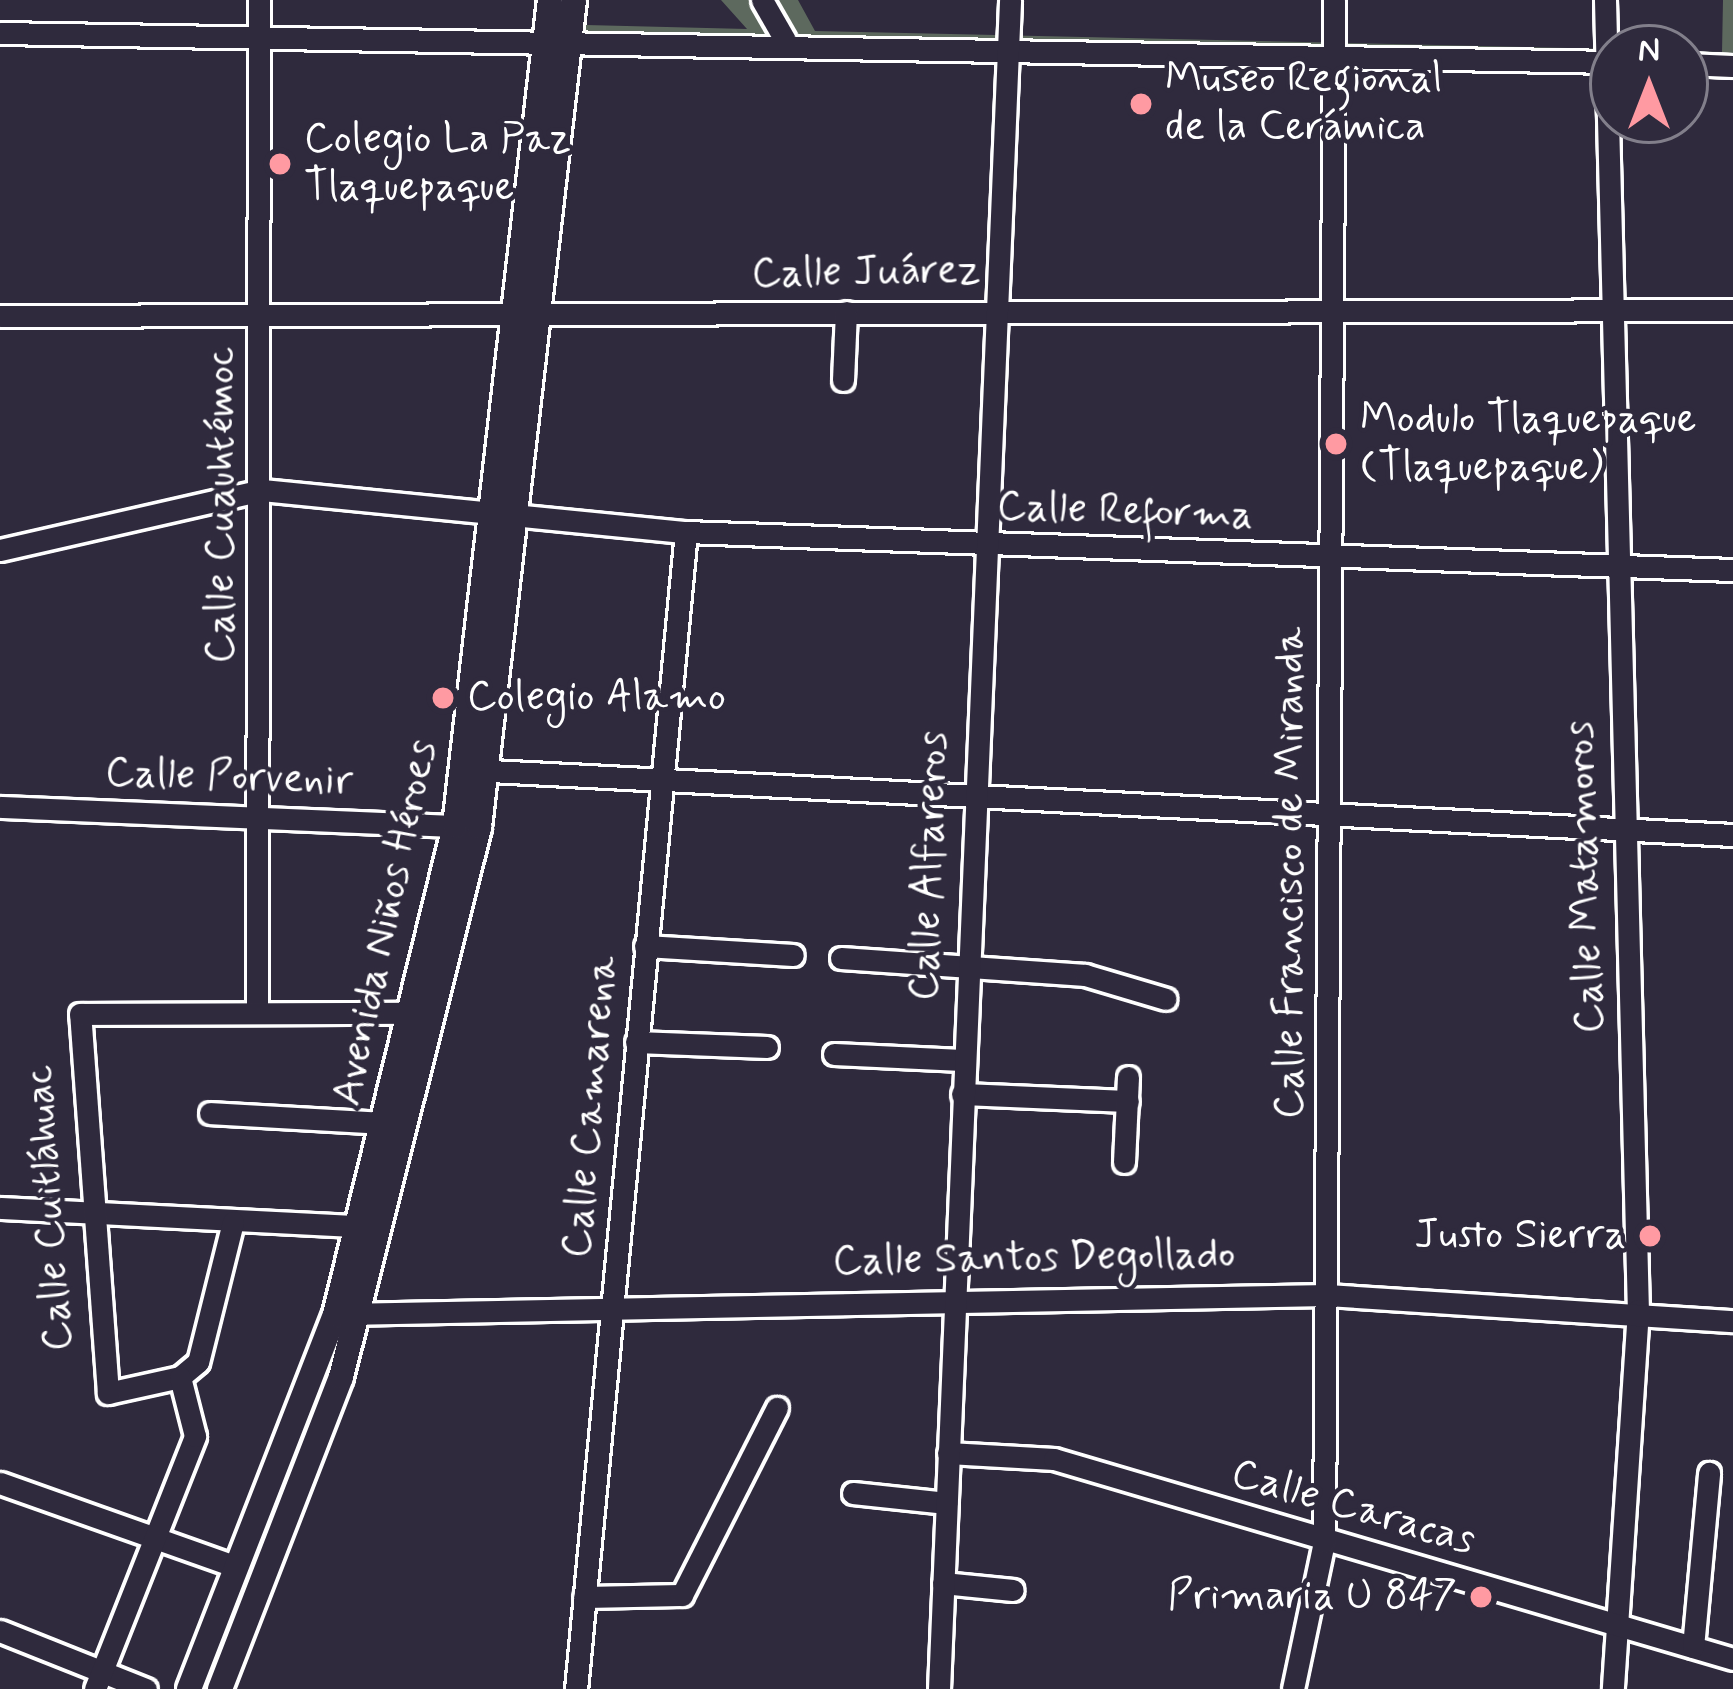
<!DOCTYPE html>
<meta charset="utf-8">
<style>
body{margin:0}
#map{position:relative;width:1733px;height:1689px;overflow:hidden;background:#2f2a3d;font-family:Mynerve,sans-serif}
div>[style]{position:absolute}
.green>*{inset:0;background:#5d695e}
.roads{filter:drop-shadow(3px 0 #fff) drop-shadow(-3px 0 #fff) drop-shadow(0 3px #fff) drop-shadow(0 -3px #fff)}
.minor>*{height:21px;margin:-10.5px;padding:0 10.5px;transform-origin:10.5px;border-radius:10.5px;background:#2f2a3d}
.major>*{height:24px;margin:-12px;padding:0 12px;transform-origin:12px;border-radius:12px;background:#2f2a3d}
.dots>*{width:33px;height:33px;translate:-50% -50%;box-sizing:border-box;border:6px solid #2f2a3d;border-radius:50%}
span{translate:-50% -50%;white-space:nowrap;text-align:center;line-height:1.15;-webkit-text-stroke:9px #2f2a3d;paint-order:stroke}
.poi-label{font-size:42px;color:#fff}
.left{translate:0 -50%;text-align:left}
.right{translate:-100% -50%;text-align:right}
.street-label{font-size:42px;color:#fff}
.north{position:absolute;left:1589px;top:24px;width:120px;height:120px;box-sizing:border-box;background:#2f2a3d;border:3px solid #827f8b;border-radius:50%;rotate:0deg;font-size:33px;font-weight:700;line-height:48px;text-align:center;color:#fff}
.north::after{content:'';display:block;margin:auto;width:42px;height:54px;background:#ff9aa2;clip-path:polygon(50% 0,100% 100%,50% 72%,0 100%)}
</style>
<div id="map">
<div class="green">
<div style="clip-path:polygon(721px 0,798px 0,815px 31px,1613px 49px,1613px 72px,583px 50px,586px 25px,747px 29px)"></div>
<div style="clip-path:polygon(1723px 0,1733px 0,1733px 74px,1685px 73px,1685px 51px,1722px 52px)"></div>
</div>
<div class="roads">
<div class="minor">
<div style="left:762px;top:0;width:46px;rotate:60.1deg"></div>
<div style="left:1605px;top:0;width:1310px;rotate:88.56deg"></div>
<div style="left:1638px;top:1310px;width:380px;rotate:93.8deg"></div>
<div style="left:0;top:33px;width:1613px;rotate:1.03deg"></div>
<div style="left:1685px;top:64px;width:48px;rotate:2.4deg"></div>
<div style="left:0;top:316px;width:1733px;rotate:-0.2deg"></div>
<div style="left:843px;top:380px;width:68px;rotate:-87.5deg"></div>
<div style="left:0;top:550px;width:269px;rotate:-12.9deg"></div>
<div style="left:262px;top:490px;width:426px;rotate:5.7deg"></div>
<div style="left:686px;top:532px;width:1048px;rotate:2.08deg"></div>
<div style="left:471px;top:770px;width:1264px;rotate:2.95deg"></div>
<div style="left:0;top:807px;width:455px;rotate:2.4deg"></div>
<div style="left:645px;top:946px;width:148px;rotate:3.5deg"></div>
<div style="left:841px;top:958px;width:245px;rotate:4deg"></div>
<div style="left:1085px;top:975px;width:84px;rotate:16.5deg"></div>
<div style="left:257px;top:1010px;width:1010px;rotate:-89.89deg"></div>
<div style="left:636px;top:1042px;width:131px;rotate:2.2deg"></div>
<div style="left:834px;top:1054px;width:128px;rotate:2.7deg"></div>
<div style="left:962px;top:1094px;width:166px;rotate:2.4deg"></div>
<div style="left:210px;top:1113px;width:173px;rotate:3.3deg"></div>
<div style="left:1124px;top:1162px;width:85px;rotate:-87.3deg"></div>
<div style="left:0;top:1208px;width:358px;rotate:2.9deg"></div>
<div style="left:233px;top:1222px;width:144px;rotate:104deg"></div>
<div style="left:198px;top:1362px;width:23px;rotate:140deg"></div>
<div style="left:180px;top:1377px;width:74px;rotate:167.5deg"></div>
<div style="left:108px;top:1393px;width:380px;rotate:-94.2deg"></div>
<div style="left:80px;top:1014px;width:330px;rotate:-0.2deg"></div>
<div style="left:344px;top:1314px;width:983px;rotate:-1.11deg"></div>
<div style="left:1327px;top:1295px;width:407px;rotate:3.7deg"></div>
<div style="left:948px;top:1453px;width:106px;rotate:3.2deg"></div>
<div style="left:1054px;top:1459px;width:708px;rotate:16.41deg"></div>
<div style="left:0;top:1483px;width:251px;rotate:19.5deg"></div>
<div style="left:853px;top:1493px;width:94px;rotate:6.1deg"></div>
<div style="left:943px;top:1583px;width:70px;rotate:5.7deg"></div>
<div style="left:584px;top:1597px;width:98px;rotate:-1.2deg"></div>
<div style="left:682px;top:1595px;width:210px;rotate:-63.1deg"></div>
<div style="left:0;top:1631px;width:157px;rotate:21.7deg"></div>
<div style="left:1693px;top:1647px;width:175px;rotate:-84.7deg"></div>
<div style="left:95px;top:1689px;width:272px;rotate:-68.4deg"></div>
<div style="left:195px;top:1436px;width:61px;rotate:-104.3deg"></div>
<div style="left:576px;top:1689px;width:1162px;rotate:-84.57deg"></div>
<div style="left:939px;top:1689px;width:1690px;rotate:-87.59deg"></div>
<div style="left:1293px;top:1689px;width:150px;rotate:-78.1deg"></div>
<div style="left:1324px;top:1542px;width:1542px;rotate:-89.63deg"></div>
</div>
<div class="major">
<div style="left:189px;top:1689px;width:401px;rotate:-68.7deg"></div>
<div style="left:335px;top:1315px;width:504px;rotate:-76.21deg"></div>
<div style="left:455px;top:826px;width:831px;rotate:-83.44deg"></div>
<div style="left:220px;top:1689px;width:335px;rotate:-68.8deg"></div>
<div style="left:341px;top:1377px;width:567px;rotate:-75.91deg"></div>
<div style="left:479px;top:827px;width:832px;rotate:-83.45deg"></div>
</div>
</div>
<div class="dots">
<div style="left:1141px;top:104px;background:#ff9aa2"></div>
<div style="left:280px;top:164px;background:#ff9aa2"></div>
<div style="left:1336px;top:444px;background:#ff9aa2"></div>
<div style="left:443px;top:698px;background:#ff9aa2"></div>
<div style="left:1650px;top:1236px;background:#ff9aa2"></div>
<div style="left:1481px;top:1597px;background:#ff9aa2"></div>
</div>
<div class="poi-label">
<span class="left" style="left:1165px;top:104px">Museo Regional<br>de la Cerámica</span>
<span class="left" style="left:304px;top:164px">Colegio La Paz<br>Tlaquepaque</span>
<span class="left" style="left:1360px;top:444px">Modulo Tlaquepaque<br>(Tlaquepaque)</span>
<span class="left" style="left:467px;top:698px">Colegio Alamo</span>
<span class="right" style="left:1626px;top:1236px">Justo Sierra</span>
<span class="right" style="left:1457px;top:1597px">Primaria U 847</span>
</div>
<div class="street-label">
<span style="left:866px;top:273px;rotate:-1deg">Calle Juárez</span>
<span style="left:222px;top:505px;rotate:-90deg">Calle Cuauhtémoc</span>
<span style="left:1125px;top:512px;rotate:2deg">Calle Reforma</span>
<span style="left:229px;top:778px;rotate:2deg">Calle Porvenir</span>
<span style="left:930px;top:866px;rotate:-88deg">Calle Alfareros</span>
<span style="left:1291px;top:873px;rotate:-90deg">Calle Francisco de Miranda</span>
<span style="left:1586px;top:877px;rotate:-92deg">Calle Matamoros</span>
<span style="left:386px;top:923px;rotate:-78deg">Avenida Niños Héroes</span>
<span style="left:591px;top:1107px;rotate:-85deg">Calle Camarena</span>
<span style="left:50px;top:1208px;rotate:-94deg">Calle Cuitláhuac</span>
<span style="left:1034px;top:1259px;rotate:-1deg">Calle Santos Degollado</span>
<span style="left:1353px;top:1508px;rotate:16deg">Calle Caracas</span>
</div>
<div class="north">N</div>
</div>
